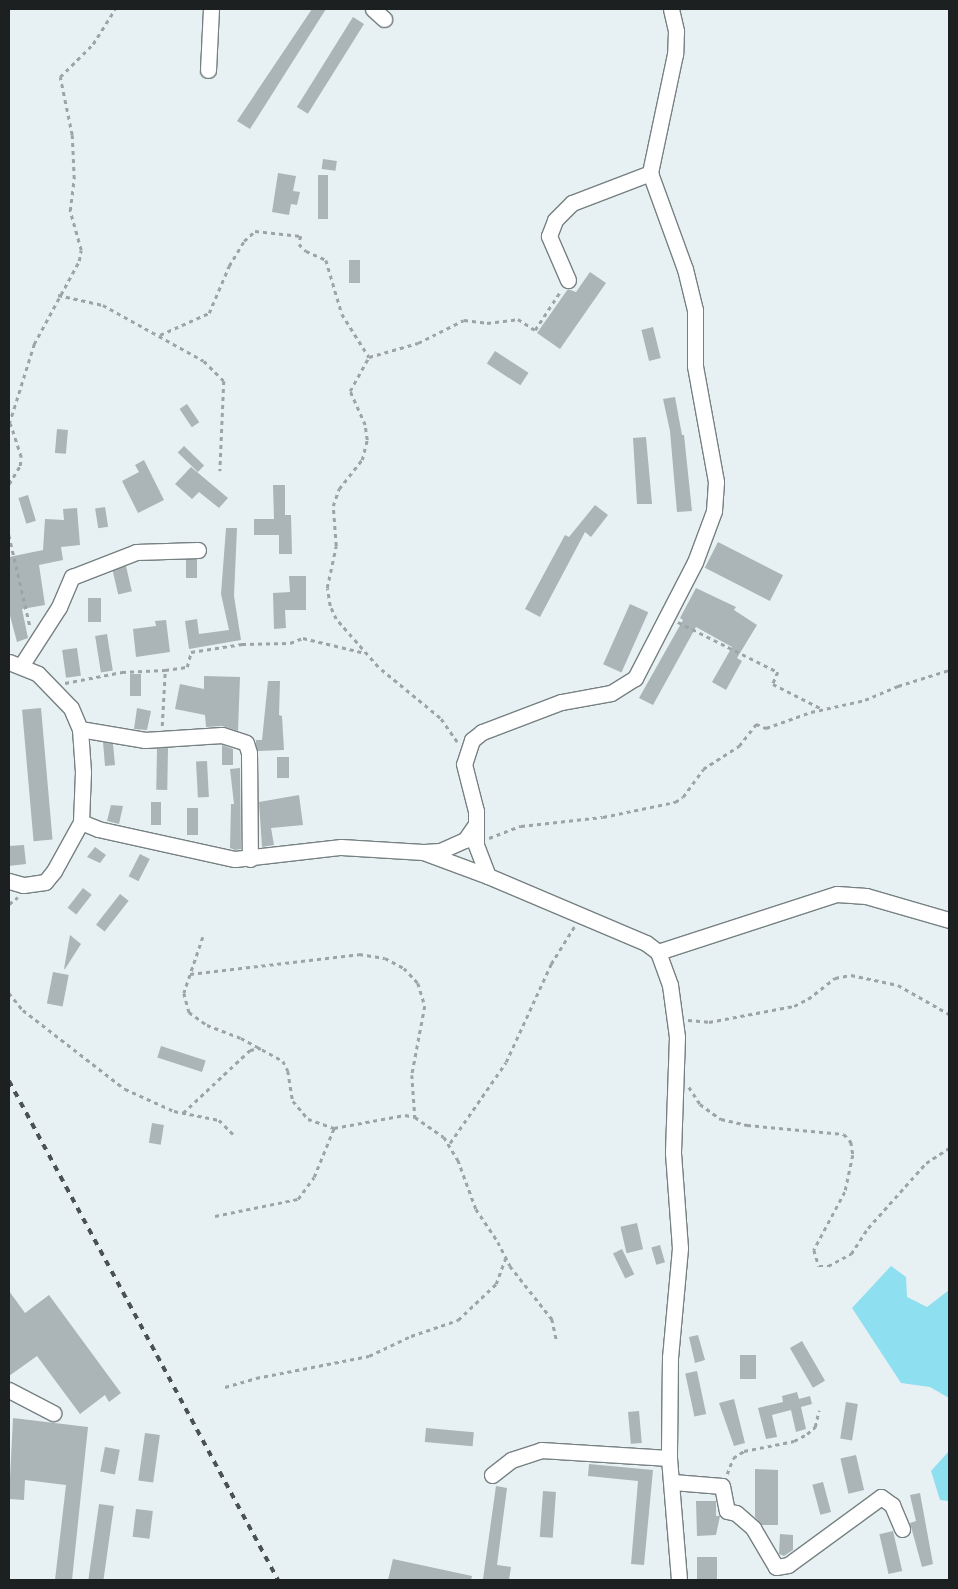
<!DOCTYPE html>
<style>
body{margin:0}
#map{position:relative;width:958px;height:1589px;overflow:hidden;background:#e7f1f3;font-family:Overpass,sans-serif}
div>[style]{position:absolute}
.green>*{inset:0;background:#8edff0}
.building>*{inset:0;background:#abb4b6;transform-origin:0 0}
.path>*{height:2.5px;margin-top:-1.25px;transform-origin:0;background:repeating-linear-gradient(90deg,#9ca4a5 0 4px,transparent 0 8px)}
.roads{filter:drop-shadow(1px 0 #778082) drop-shadow(-1px 0 #778082) drop-shadow(0 1px #778082) drop-shadow(0 -1px #778082)}
.minor>*{height:15px;margin:-7.5px;padding:0 7.5px;transform-origin:7.5px;border-radius:7.5px;background:#fff}
.rail>*{height:4px;margin-top:-2px;transform-origin:0;background:repeating-linear-gradient(90deg,#4b5051 0 6px,transparent 0 12px)}
span{translate:-50% -50%;white-space:nowrap;text-align:center;line-height:1.15;-webkit-text-stroke:4px #f7fdff;paint-order:stroke}
.frame{position:absolute;inset:0;border:10px solid #1d2021;pointer-events:none}
</style>
<div id="map">
<div class="green">
<div style="clip-path:polygon(891px 1266px,906px 1277px,907px 1297px,927px 1307px,949px 1290px,949px 1398px,930px 1387px,901px 1383px,852px 1308px)"></div>
<div style="clip-path:polygon(949px 1451px,949px 1501px,940px 1500px,931px 1471px)"></div>
</div>
<div class="building">
<div style="clip-path:polygon(312px 9px,326px 9px,250px 129px,237px 121px)"></div>
<div style="left:353px;top:17px;width:13px;height:106px;rotate:32deg"></div>
<div style="left:323px;top:159px;width:14px;height:10px;rotate:8deg"></div>
<div style="clip-path:polygon(278px 173px,296px 176px,293px 191px,300px 192px,297px 205px,291px 204px,289px 215px,272px 212px)"></div>
<div style="left:318px;top:175px;width:10px;height:44px"></div>
<div style="left:349px;top:260px;width:11px;height:23px"></div>
<div style="clip-path:polygon(590px 272px,606px 283px,560px 349px,537px 333px,568px 289px,576px 292px)"></div>
<div style="left:653px;top:327px;width:32px;height:12px;rotate:76deg"></div>
<div style="left:495px;top:351px;width:40px;height:15px;rotate:33deg"></div>
<div style="clip-path:polygon(675px 397px,682px 435px,684px 435px,692px 511px,677px 512px,670px 431px,663px 399px)"></div>
<div style="left:187px;top:404px;width:22px;height:9px;rotate:56deg"></div>
<div style="left:57px;top:429px;width:11px;height:24px;rotate:5deg"></div>
<div style="clip-path:polygon(646px 437px,652px 504px,637px 504px,633px 438px)"></div>
<div style="left:184px;top:446px;width:28px;height:9px;rotate:44deg"></div>
<div style="clip-path:polygon(144px 460px,164px 500px,138px 513px,122px 481px,139px 472px,135px 465px)"></div>
<div style="clip-path:polygon(191px 467px,228px 498px,219px 508px,199px 492px,192px 499px,175px 484px)"></div>
<div style="clip-path:polygon(273px 485px,285px 485px,285px 515px,291px 515px,292px 554px,279px 554px,279px 535px,254px 535px,254px 519px,274px 519px)"></div>
<div style="left:28px;top:495px;width:27px;height:10px;rotate:73deg"></div>
<div style="clip-path:polygon(595px 505px,608px 515px,591px 537px,585px 532px,540px 617px,525px 609px,565px 535px,569px 537px)"></div>
<div style="left:105px;top:507px;width:20px;height:10px;rotate:81deg"></div>
<div style="clip-path:polygon(77px 508px,80px 545px,61px 547px,63px 560px,39px 565px,45px 605px,22px 609px,28px 638px,17px 642px,9px 612px,9px 557px,43px 550px,45px 519px,64px 520px,63px 509px)"></div>
<div style="clip-path:polygon(226px 528px,237px 528px,234px 596px,241px 640px,189px 649px,185px 621px,197px 619px,199px 634px,229px 630px,221px 594px)"></div>
<div style="left:718px;top:542px;width:73px;height:29px;rotate:27deg"></div>
<div style="left:197px;top:559px;width:19px;height:11px;rotate:90deg"></div>
<div style="left:126px;top:566px;width:26px;height:14px;rotate:77deg"></div>
<div style="clip-path:polygon(289px 576px,306px 576px,306px 610px,285px 610px,286px 628px,274px 629px,273px 593px,290px 592px)"></div>
<div style="clip-path:polygon(696px 588px,736px 607px,734px 610px,757px 625px,737px 658px,742px 661px,726px 690px,712px 682px,732px 647px,696px 627px,653px 705px,639px 698px,683px 620px,680px 618px)"></div>
<div style="left:101px;top:598px;width:24px;height:13px;rotate:90deg"></div>
<div style="left:630px;top:604px;width:20px;height:66px;rotate:24deg"></div>
<div style="clip-path:polygon(166px 620px,170px 652px,136px 657px,133px 629px,156px 626px,155px 621px)"></div>
<div style="left:107px;top:634px;width:37px;height:12px;rotate:81deg"></div>
<div style="left:77px;top:648px;width:28px;height:15px;rotate:82deg"></div>
<div style="left:130px;top:674px;width:11px;height:22px"></div>
<div style="clip-path:polygon(204px 676px,240px 677px,238px 731px,222px 726px,206px 727px,205px 715px,175px 709px,180px 684px,204px 689px)"></div>
<div style="clip-path:polygon(268px 681px,280px 681px,279px 715px,282px 716px,284px 750px,258px 751px,256px 745px,256px 740px,262px 740px)"></div>
<div style="left:41px;top:708px;width:132px;height:19px;rotate:85deg"></div>
<div style="clip-path:polygon(137px 708px,151px 711px,147px 730px,134px 729px)"></div>
<div style="clip-path:polygon(103px 742px,113px 744px,115px 765px,105px 766px)"></div>
<div style="clip-path:polygon(222px 745px,233px 749px,233px 765px,222px 765px)"></div>
<div style="left:168px;top:748px;width:42px;height:11px;rotate:91deg"></div>
<div style="left:277px;top:757px;width:12px;height:21px"></div>
<div style="left:207px;top:761px;width:36px;height:11px;rotate:87deg"></div>
<div style="clip-path:polygon(240px 768px,241px 849px,235px 850px,230px 848px,231px 804px,234px 804px,230px 769px)"></div>
<div style="clip-path:polygon(299px 795px,303px 825px,271px 828px,274px 845px,262px 847px,259px 802px)"></div>
<div style="left:151px;top:802px;width:10px;height:23px"></div>
<div style="clip-path:polygon(111px 805px,123px 806px,119px 824px,107px 821px)"></div>
<div style="left:187px;top:808px;width:11px;height:27px"></div>
<div style="clip-path:polygon(24px 845px,26px 864px,9px 866px,9px 846px)"></div>
<div style="clip-path:polygon(95px 847px,106px 855px,100px 863px,87px 857px)"></div>
<div style="left:140px;top:854px;width:11px;height:25px;rotate:27deg"></div>
<div style="left:83px;top:888px;width:11px;height:25px;rotate:38deg"></div>
<div style="left:120px;top:894px;width:11px;height:39px;rotate:38deg"></div>
<div style="clip-path:polygon(70px 935px,81px 944px,65px 969px,64px 969px)"></div>
<div style="left:53px;top:972px;width:16px;height:32px;rotate:11deg"></div>
<div style="left:161px;top:1046px;width:47px;height:12px;rotate:18deg"></div>
<div style="left:152px;top:1123px;width:12px;height:20px;rotate:9deg"></div>
<div style="left:637px;top:1223px;width:27px;height:17px;rotate:77deg"></div>
<div style="left:660px;top:1245px;width:18px;height:9px;rotate:74deg"></div>
<div style="left:622px;top:1249px;width:28px;height:10px;rotate:64deg"></div>
<div style="clip-path:polygon(9px 1291px,25px 1313px,49px 1295px,121px 1393px,109px 1402px,105px 1395px,80px 1414px,37px 1356px,9px 1376px)"></div>
<div style="clip-path:polygon(698px 1335px,705px 1360px,695px 1363px,689px 1337px)"></div>
<div style="left:802px;top:1341px;width:46px;height:14px;rotate:60deg"></div>
<div style="left:740px;top:1355px;width:16px;height:24px"></div>
<div style="left:697px;top:1371px;width:44px;height:12px;rotate:78deg"></div>
<div style="clip-path:polygon(797px 1392px,799px 1399px,810px 1396px,812px 1404px,801px 1407px,806px 1429px,796px 1432px,791px 1410px,772px 1415px,777px 1437px,766px 1439px,758px 1408px,783px 1402px,782px 1396px)"></div>
<div style="clip-path:polygon(734px 1399px,745px 1443px,734px 1446px,719px 1403px)"></div>
<div style="left:846px;top:1402px;width:12px;height:37px;rotate:9deg"></div>
<div style="left:639px;top:1411px;width:32px;height:11px;rotate:85deg"></div>
<div style="clip-path:polygon(13px 1418px,88px 1427px,72px 1580px,55px 1580px,66px 1485px,25px 1480px,24px 1500px,9px 1499px)"></div>
<div style="left:426px;top:1428px;width:48px;height:14px;rotate:5deg"></div>
<div style="left:145px;top:1433px;width:15px;height:48px;rotate:8deg"></div>
<div style="left:105px;top:1447px;width:15px;height:25px;rotate:11deg"></div>
<div style="left:856px;top:1455px;width:36px;height:16px;rotate:77deg"></div>
<div style="clip-path:polygon(589px 1464px,653px 1470px,644px 1565px,631px 1564px,638px 1481px,588px 1476px)"></div>
<div style="clip-path:polygon(755px 1469px,778px 1470px,778px 1525px,762px 1525px,755px 1517px)"></div>
<div style="left:823px;top:1482px;width:31px;height:11px;rotate:75deg"></div>
<div style="clip-path:polygon(496px 1486px,507px 1488px,497px 1565px,511px 1567px,509px 1580px,483px 1579px)"></div>
<div style="left:543px;top:1491px;width:13px;height:46px;rotate:4deg"></div>
<div style="clip-path:polygon(920px 1493px,933px 1564px,922px 1567px,910px 1523px,916px 1521px,910px 1495px)"></div>
<div style="clip-path:polygon(696px 1501px,716px 1501px,716px 1516px,720px 1516px,716px 1535px,697px 1536px)"></div>
<div style="left:99px;top:1504px;width:15px;height:77px;rotate:8deg"></div>
<div style="left:136px;top:1509px;width:17px;height:28px;rotate:7deg"></div>
<div style="left:893px;top:1531px;width:41px;height:14px;rotate:77deg"></div>
<div style="clip-path:polygon(780px 1534px,793px 1535px,793px 1550px,784px 1556px,779px 1554px)"></div>
<div style="left:697px;top:1557px;width:20px;height:23px"></div>
<div style="clip-path:polygon(393px 1559px,472px 1576px,471px 1580px,388px 1580px)"></div>
</div>
<div class="path">
<div style="left:58px;top:295px;width:46px;rotate:12.5deg"></div>
<div style="left:103px;top:305px;width:115px;rotate:29deg"></div>
<div style="left:204px;top:361px;width:28px;rotate:45deg"></div>
<div style="left:224px;top:381px;width:90px;rotate:92.5deg"></div>
<div style="left:160px;top:335px;width:54px;rotate:-24.2deg"></div>
<div style="left:209px;top:313px;width:51px;rotate:-66.9deg"></div>
<div style="left:229px;top:266px;width:29px;rotate:-59deg"></div>
<div style="left:244px;top:241px;width:15px;rotate:-42deg"></div>
<div style="left:255px;top:231px;width:46px;rotate:6.2deg"></div>
<div style="left:301px;top:236px;width:8px;rotate:104deg"></div>
<div style="left:299px;top:244px;width:10px;rotate:45deg"></div>
<div style="left:306px;top:251px;width:22px;rotate:24deg"></div>
<div style="left:326px;top:260px;width:56px;rotate:73.5deg"></div>
<div style="left:342px;top:314px;width:51px;rotate:57.9deg"></div>
<div style="left:9px;top:424px;width:84px;rotate:-72.6deg"></div>
<div style="left:34px;top:344px;width:94px;rotate:-61.5deg"></div>
<div style="left:79px;top:261px;width:11px;rotate:-80deg"></div>
<div style="left:81px;top:250px;width:41px;rotate:-105.8deg"></div>
<div style="left:70px;top:211px;width:32px;rotate:-83deg"></div>
<div style="left:74px;top:179px;width:44px;rotate:-92.6deg"></div>
<div style="left:72px;top:135px;width:59px;rotate:-101.7deg"></div>
<div style="left:60px;top:77px;width:47px;rotate:-45deg"></div>
<div style="left:93px;top:44px;width:41px;rotate:-57.8deg"></div>
<div style="left:9px;top:484px;width:21px;rotate:-59deg"></div>
<div style="left:20px;top:466px;width:9px;rotate:-84deg"></div>
<div style="left:21px;top:457px;width:35px;rotate:-108deg"></div>
<div style="left:9px;top:535px;width:93px;rotate:77deg"></div>
<div style="left:678px;top:622px;width:112px;rotate:26.6deg"></div>
<div style="left:778px;top:672px;width:13px;rotate:113deg"></div>
<div style="left:773px;top:684px;width:55px;rotate:27deg"></div>
<div style="left:65px;top:683px;width:58px;rotate:-10.9deg"></div>
<div style="left:122px;top:672px;width:43px;rotate:-2.7deg"></div>
<div style="left:162px;top:726px;width:56px;rotate:-86.9deg"></div>
<div style="left:165px;top:670px;width:22px;rotate:-8deg"></div>
<div style="left:187px;top:667px;width:16px;rotate:-75deg"></div>
<div style="left:191px;top:652px;width:52px;rotate:-8.9deg"></div>
<div style="left:242px;top:644px;width:48px;rotate:-1.2deg"></div>
<div style="left:290px;top:643px;width:14px;rotate:-21deg"></div>
<div style="left:303px;top:638px;width:64px;rotate:13.6deg"></div>
<div style="left:457px;top:742px;width:29px;rotate:-125deg"></div>
<div style="left:440px;top:718px;width:80px;rotate:-140.6deg"></div>
<div style="left:378px;top:667px;width:64px;rotate:-131.2deg"></div>
<div style="left:336px;top:619px;width:14px;rotate:-115deg"></div>
<div style="left:330px;top:606px;width:18px;rotate:-99deg"></div>
<div style="left:327px;top:588px;width:43px;rotate:-77.9deg"></div>
<div style="left:336px;top:546px;width:40px;rotate:-94.3deg"></div>
<div style="left:333px;top:506px;width:18px;rotate:-71deg"></div>
<div style="left:339px;top:489px;width:37px;rotate:-52deg"></div>
<div style="left:362px;top:460px;width:21px;rotate:-76deg"></div>
<div style="left:367px;top:440px;width:15px;rotate:-98deg"></div>
<div style="left:365px;top:425px;width:37px;rotate:-114deg"></div>
<div style="left:350px;top:391px;width:39px;rotate:-61deg"></div>
<div style="left:369px;top:357px;width:51px;rotate:-15.9deg"></div>
<div style="left:418px;top:343px;width:51px;rotate:-26.6deg"></div>
<div style="left:464px;top:320px;width:23px;rotate:7deg"></div>
<div style="left:487px;top:323px;width:31px;rotate:-7deg"></div>
<div style="left:518px;top:319px;width:20px;rotate:33deg"></div>
<div style="left:535px;top:330px;width:45px;rotate:-56.7deg"></div>
<div style="left:489px;top:838px;width:34px;rotate:-21deg"></div>
<div style="left:521px;top:826px;width:82px;rotate:-6.3deg"></div>
<div style="left:603px;top:817px;width:74px;rotate:-11.8deg"></div>
<div style="left:675px;top:802px;width:9px;rotate:-32deg"></div>
<div style="left:683px;top:797px;width:34px;rotate:-54deg"></div>
<div style="left:703px;top:769px;width:43px;rotate:-32.6deg"></div>
<div style="left:739px;top:746px;width:28px;rotate:-52deg"></div>
<div style="left:756px;top:724px;width:11px;rotate:22deg"></div>
<div style="left:766px;top:728px;width:48px;rotate:-19.6deg"></div>
<div style="left:811px;top:712px;width:55px;rotate:-12.5deg"></div>
<div style="left:865px;top:700px;width:36px;rotate:-23deg"></div>
<div style="left:898px;top:686px;width:53px;rotate:-17.4deg"></div>
<div style="left:9px;top:904px;width:11px;rotate:-38deg"></div>
<div style="left:203px;top:937px;width:59px;rotate:108.7deg"></div>
<div style="left:184px;top:993px;width:20px;rotate:75deg"></div>
<div style="left:189px;top:1012px;width:22px;rotate:36deg"></div>
<div style="left:207px;top:1025px;width:36px;rotate:21deg"></div>
<div style="left:241px;top:1038px;width:48px;rotate:28.7deg"></div>
<div style="left:283px;top:1061px;width:11px;rotate:63deg"></div>
<div style="left:288px;top:1071px;width:30px;rotate:81deg"></div>
<div style="left:293px;top:1101px;width:23px;rotate:50deg"></div>
<div style="left:308px;top:1119px;width:28px;rotate:19deg"></div>
<div style="left:334px;top:1128px;width:72px;rotate:-10.4deg"></div>
<div style="left:405px;top:1115px;width:10px;rotate:11deg"></div>
<div style="left:415px;top:1117px;width:35px;rotate:35deg"></div>
<div style="left:444px;top:1137px;width:27px;rotate:59deg"></div>
<div style="left:458px;top:1160px;width:52px;rotate:69.8deg"></div>
<div style="left:476px;top:1209px;width:40px;rotate:56deg"></div>
<div style="left:498px;top:1242px;width:27px;rotate:63deg"></div>
<div style="left:510px;top:1266px;width:68px;rotate:51.6deg"></div>
<div style="left:552px;top:1319px;width:24px;rotate:78deg"></div>
<div style="left:190px;top:974px;width:170px;rotate:-6.7deg"></div>
<div style="left:359px;top:954px;width:26px;rotate:9deg"></div>
<div style="left:385px;top:958px;width:21px;rotate:28deg"></div>
<div style="left:404px;top:968px;width:21px;rotate:47deg"></div>
<div style="left:418px;top:983px;width:24px;rotate:73deg"></div>
<div style="left:425px;top:1006px;width:70px;rotate:100.7deg"></div>
<div style="left:412px;top:1075px;width:42px;rotate:85.9deg"></div>
<div style="left:9px;top:993px;width:22px;rotate:51deg"></div>
<div style="left:23px;top:1010px;width:129px;rotate:37.8deg"></div>
<div style="left:125px;top:1089px;width:54px;rotate:24.2deg"></div>
<div style="left:174px;top:1111px;width:46px;rotate:11.3deg"></div>
<div style="left:219px;top:1120px;width:21px;rotate:45deg"></div>
<div style="left:688px;top:1020px;width:21px;rotate:5deg"></div>
<div style="left:709px;top:1022px;width:86px;rotate:-10.7deg"></div>
<div style="left:794px;top:1006px;width:16px;rotate:-27deg"></div>
<div style="left:808px;top:999px;width:34px;rotate:-38deg"></div>
<div style="left:835px;top:978px;width:16px;rotate:-11deg"></div>
<div style="left:851px;top:975px;width:48px;rotate:12deg"></div>
<div style="left:898px;top:985px;width:59px;rotate:29.6deg"></div>
<div style="left:689px;top:1087px;width:20px;rotate:57deg"></div>
<div style="left:700px;top:1104px;width:26px;rotate:36deg"></div>
<div style="left:721px;top:1119px;width:27px;rotate:13deg"></div>
<div style="left:747px;top:1125px;width:97px;rotate:5.3deg"></div>
<div style="left:844px;top:1134px;width:11px;rotate:49deg"></div>
<div style="left:851px;top:1142px;width:13px;rotate:81deg"></div>
<div style="left:853px;top:1155px;width:38px;rotate:102deg"></div>
<div style="left:845px;top:1192px;width:66px;rotate:118.1deg"></div>
<div style="left:814px;top:1250px;width:17px;rotate:73deg"></div>
<div style="left:819px;top:1266px;width:9px"></div>
<div style="left:828px;top:1266px;width:26px;rotate:-28deg"></div>
<div style="left:851px;top:1254px;width:31px;rotate:-57deg"></div>
<div style="left:868px;top:1228px;width:87px;rotate:-48.3deg"></div>
<div style="left:926px;top:1163px;width:27px;rotate:-33deg"></div>
<div style="left:183px;top:1113px;width:92px;rotate:-43.2deg"></div>
<div style="left:250px;top:1050px;width:11px;rotate:-10deg"></div>
<div style="left:450px;top:1143px;width:98px;rotate:-55.3deg"></div>
<div style="left:506px;top:1062px;width:108px;rotate:-65.3deg"></div>
<div style="left:551px;top:964px;width:44px;rotate:-58.1deg"></div>
<div style="left:215px;top:1216px;width:85px;rotate:-11.6deg"></div>
<div style="left:298px;top:1199px;width:27px;rotate:-54deg"></div>
<div style="left:314px;top:1177px;width:53px;rotate:-67.8deg"></div>
<div style="left:225px;top:1387px;width:32px;rotate:-16deg"></div>
<div style="left:256px;top:1378px;width:115px;rotate:-11deg"></div>
<div style="left:369px;top:1356px;width:47px;rotate:-25.5deg"></div>
<div style="left:411px;top:1336px;width:50px;rotate:-18.8deg"></div>
<div style="left:458px;top:1320px;width:52px;rotate:-43.5deg"></div>
<div style="left:496px;top:1284px;width:27px;rotate:-70deg"></div>
<div style="left:727px;top:1474px;width:17px;rotate:-69deg"></div>
<div style="left:733px;top:1458px;width:13px;rotate:-32deg"></div>
<div style="left:744px;top:1451px;width:51px;rotate:-11.3deg"></div>
<div style="left:794px;top:1441px;width:15px;rotate:-28deg"></div>
<div style="left:807px;top:1434px;width:11px;rotate:-41deg"></div>
<div style="left:815px;top:1427px;width:17px;rotate:-77deg"></div>
</div>
<div class="roads">
<div class="minor">
<div style="left:373px;top:9px;width:15px;rotate:42deg"></div>
<div style="left:671px;top:9px;width:23px;rotate:77deg"></div>
<div style="left:676px;top:31px;width:23px;rotate:92deg"></div>
<div style="left:675px;top:54px;width:122px;rotate:101.9deg"></div>
<div style="left:650px;top:173px;width:102px;rotate:70deg"></div>
<div style="left:685px;top:269px;width:42px;rotate:76.3deg"></div>
<div style="left:695px;top:310px;width:56px;rotate:90deg"></div>
<div style="left:695px;top:366px;width:118px;rotate:79.7deg"></div>
<div style="left:716px;top:482px;width:29px;rotate:94deg"></div>
<div style="left:714px;top:511px;width:54px;rotate:110.4deg"></div>
<div style="left:695px;top:562px;width:131px;rotate:117.3deg"></div>
<div style="left:635px;top:678px;width:28px;rotate:148deg"></div>
<div style="left:611px;top:693px;width:51px;rotate:169.8deg"></div>
<div style="left:561px;top:702px;width:85px;rotate:159.2deg"></div>
<div style="left:482px;top:732px;width:13px;rotate:141deg"></div>
<div style="left:472px;top:740px;width:25px;rotate:108deg"></div>
<div style="left:464px;top:764px;width:49px;rotate:75.7deg"></div>
<div style="left:476px;top:811px;width:34px;rotate:90deg"></div>
<div style="left:476px;top:845px;width:33px;rotate:69deg"></div>
<div style="left:488px;top:876px;width:172px;rotate:23deg"></div>
<div style="left:646px;top:943px;width:15px;rotate:37deg"></div>
<div style="left:658px;top:952px;width:35px;rotate:70deg"></div>
<div style="left:670px;top:985px;width:52px;rotate:82.3deg"></div>
<div style="left:677px;top:1037px;width:116px;rotate:92deg"></div>
<div style="left:673px;top:1153px;width:95px;rotate:85.8deg"></div>
<div style="left:680px;top:1248px;width:109px;rotate:95.2deg"></div>
<div style="left:670px;top:1357px;width:101px;rotate:90.6deg"></div>
<div style="left:669px;top:1458px;width:122px;rotate:85.3deg"></div>
<div style="left:208px;top:70px;width:61px;rotate:-87.2deg"></div>
<div style="left:568px;top:280px;width:48px;rotate:-113.4deg"></div>
<div style="left:549px;top:236px;width:17px;rotate:-69deg"></div>
<div style="left:555px;top:220px;width:24px;rotate:-45deg"></div>
<div style="left:572px;top:203px;width:84px;rotate:-21deg"></div>
<div style="left:9px;top:662px;width:31px;rotate:22deg"></div>
<div style="left:38px;top:674px;width:47px;rotate:45.9deg"></div>
<div style="left:71px;top:708px;width:23px;rotate:67deg"></div>
<div style="left:80px;top:729px;width:43px;rotate:86deg"></div>
<div style="left:83px;top:772px;width:50px;rotate:92.3deg"></div>
<div style="left:81px;top:822px;width:56px;rotate:118.9deg"></div>
<div style="left:54px;top:871px;width:14px;rotate:129deg"></div>
<div style="left:45px;top:882px;width:22px;rotate:172deg"></div>
<div style="left:23px;top:885px;width:15px;rotate:-164deg"></div>
<div style="left:21px;top:666px;width:70px;rotate:-57.2deg"></div>
<div style="left:59px;top:607px;width:33px;rotate:-67deg"></div>
<div style="left:72px;top:577px;width:69px;rotate:-21.3deg"></div>
<div style="left:136px;top:552px;width:62px;rotate:-1.8deg"></div>
<div style="left:80px;top:729px;width:66px;rotate:9.6deg"></div>
<div style="left:145px;top:740px;width:77px;rotate:-3.7deg"></div>
<div style="left:222px;top:735px;width:25px;rotate:18deg"></div>
<div style="left:246px;top:743px;width:10px;rotate:73deg"></div>
<div style="left:249px;top:753px;width:106px;rotate:89.5deg"></div>
<div style="left:81px;top:822px;width:18px;rotate:22deg"></div>
<div style="left:98px;top:829px;width:140px;rotate:12.4deg"></div>
<div style="left:235px;top:859px;width:107px;rotate:-6.5deg"></div>
<div style="left:341px;top:847px;width:82px;rotate:3.5deg"></div>
<div style="left:423px;top:852px;width:69px;rotate:20.3deg"></div>
<div style="left:424px;top:852px;width:16px;rotate:-4deg"></div>
<div style="left:440px;top:851px;width:27px;rotate:-24deg"></div>
<div style="left:465px;top:840px;width:16px;rotate:-55deg"></div>
<div style="left:658px;top:952px;width:188px;rotate:-18deg"></div>
<div style="left:837px;top:894px;width:29px;rotate:4deg"></div>
<div style="left:866px;top:896px;width:86px;rotate:16.1deg"></div>
<div style="left:9px;top:1390px;width:50px;rotate:27.6deg"></div>
<div style="left:492px;top:1475px;width:24px;rotate:-38deg"></div>
<div style="left:511px;top:1460px;width:32px;rotate:-18deg"></div>
<div style="left:541px;top:1450px;width:128px;rotate:3.6deg"></div>
<div style="left:673px;top:1482px;width:49px;rotate:4.7deg"></div>
<div style="left:722px;top:1486px;width:25px;rotate:79deg"></div>
<div style="left:727px;top:1511px;width:9px;rotate:13deg"></div>
<div style="left:736px;top:1513px;width:23px;rotate:41deg"></div>
<div style="left:753px;top:1528px;width:45px;rotate:59.5deg"></div>
<div style="left:776px;top:1567px;width:12px;rotate:-9deg"></div>
<div style="left:788px;top:1565px;width:115px;rotate:-36.2deg"></div>
<div style="left:881px;top:1497px;width:14px;rotate:36deg"></div>
<div style="left:892px;top:1505px;width:26px;rotate:67deg"></div>
</div>
</div>
<div class="rail">
<div style="left:9px;top:1081px;width:567px;rotate:61.67deg"></div>
</div>
<div class="frame"></div>
</div>
